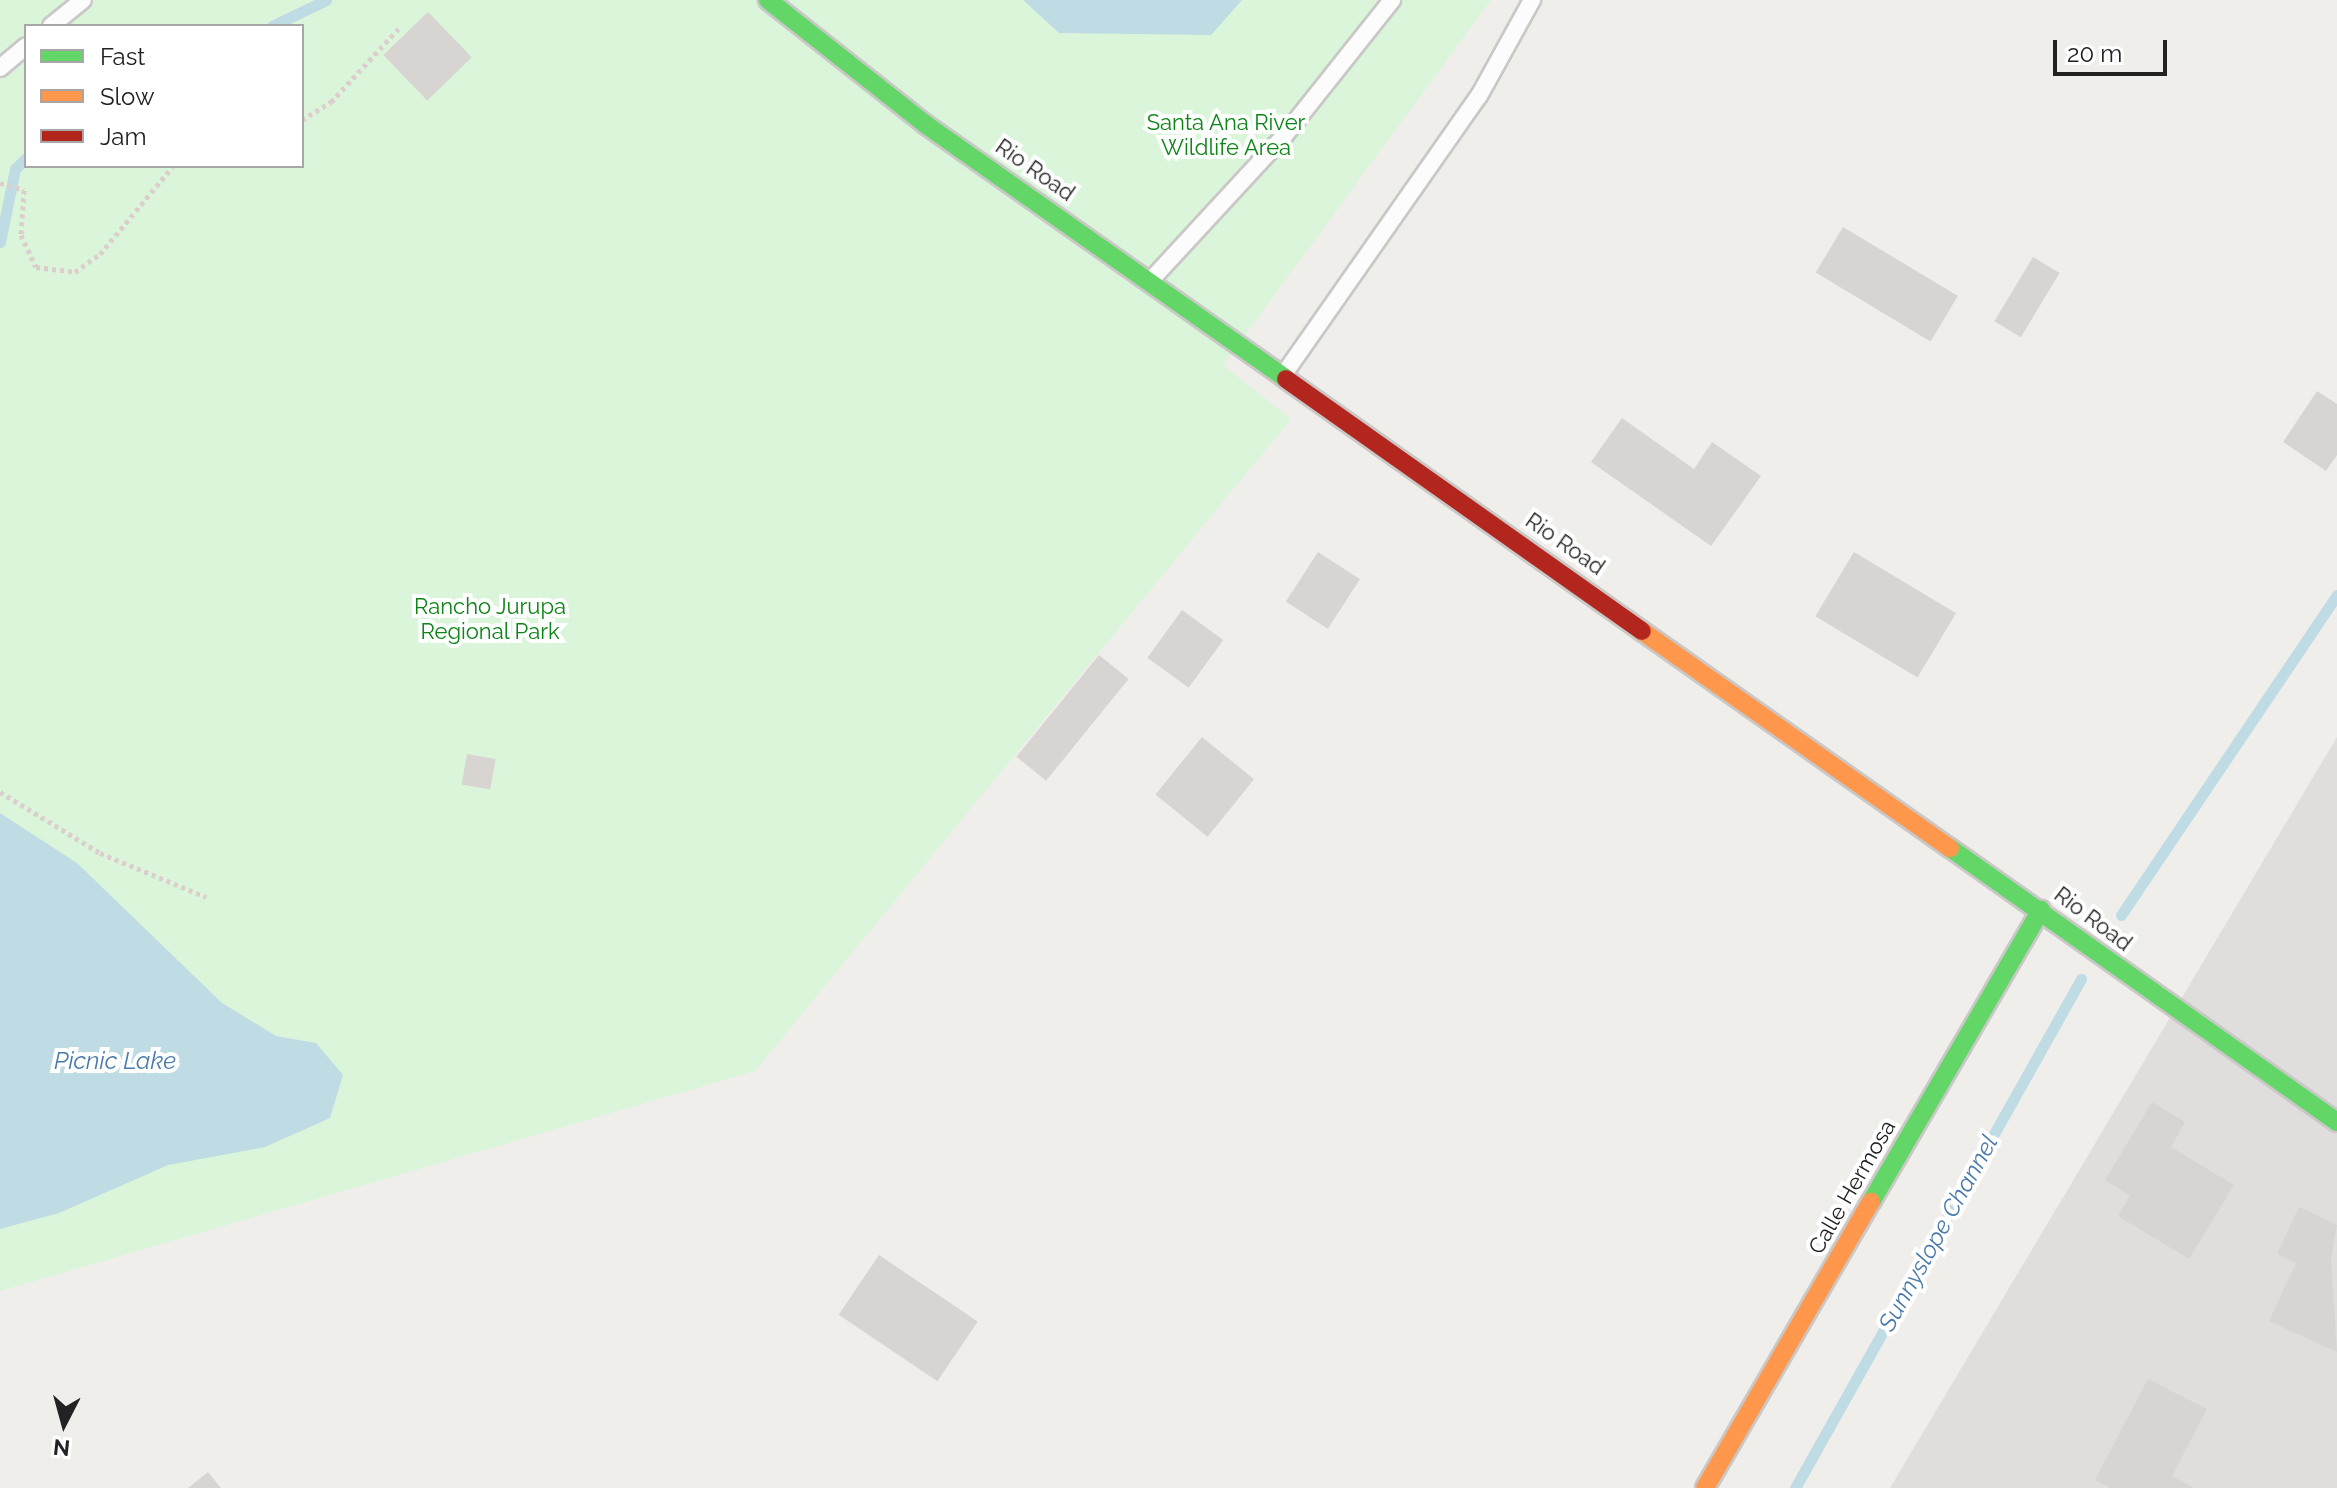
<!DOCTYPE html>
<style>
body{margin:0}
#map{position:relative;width:2337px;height:1488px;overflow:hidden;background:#f0eeeb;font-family:Raleway,sans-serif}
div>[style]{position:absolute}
.residential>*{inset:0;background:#dfdedc}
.park>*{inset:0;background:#daf5da}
.water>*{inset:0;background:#bfdbe3}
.stream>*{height:11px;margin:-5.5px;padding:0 5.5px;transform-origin:5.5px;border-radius:5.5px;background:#bfdbe3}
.building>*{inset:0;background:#d7d4d2;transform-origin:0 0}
.path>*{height:5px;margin-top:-2.5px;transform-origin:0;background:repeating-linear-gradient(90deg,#dccecd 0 4px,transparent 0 8px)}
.roads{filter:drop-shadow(2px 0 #c9c8c7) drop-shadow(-2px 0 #c9c8c7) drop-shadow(0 2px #c9c8c7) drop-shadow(0 -2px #c9c8c7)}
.lane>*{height:16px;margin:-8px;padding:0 8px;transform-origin:8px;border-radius:8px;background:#fdfcfc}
.fast>*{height:18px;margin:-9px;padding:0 9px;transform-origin:9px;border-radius:9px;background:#63d668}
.slow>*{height:18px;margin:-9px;padding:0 9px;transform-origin:9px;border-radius:9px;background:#ff974d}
.jam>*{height:18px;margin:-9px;padding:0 9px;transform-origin:9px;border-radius:9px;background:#b3261e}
span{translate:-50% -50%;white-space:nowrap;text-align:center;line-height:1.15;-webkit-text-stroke:8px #fff;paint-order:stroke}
.park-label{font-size:22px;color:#0c8416}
.street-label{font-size:22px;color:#222}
.water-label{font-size:24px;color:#4a7aab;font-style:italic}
.legend{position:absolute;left:24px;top:24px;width:280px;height:144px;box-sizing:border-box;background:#fff;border:2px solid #a7a7a7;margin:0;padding:10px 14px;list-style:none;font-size:24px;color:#222}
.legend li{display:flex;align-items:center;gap:16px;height:40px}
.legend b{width:40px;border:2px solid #a7a7a7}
.north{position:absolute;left:24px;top:1384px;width:80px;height:80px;-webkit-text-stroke:6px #fff;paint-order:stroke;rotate:186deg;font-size:22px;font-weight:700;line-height:32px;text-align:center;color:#222}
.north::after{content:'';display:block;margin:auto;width:28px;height:36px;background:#222;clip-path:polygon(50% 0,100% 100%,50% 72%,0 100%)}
.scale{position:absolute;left:2053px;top:40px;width:114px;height:36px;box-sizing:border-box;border:4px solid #222;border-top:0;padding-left:10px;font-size:24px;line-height:28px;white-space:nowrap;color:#222;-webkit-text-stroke:6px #fff;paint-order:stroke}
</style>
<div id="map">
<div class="residential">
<div style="clip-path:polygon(2337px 737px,2337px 1488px,1890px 1488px)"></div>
</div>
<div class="park">
<div style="clip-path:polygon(evenodd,0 0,1491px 0,1223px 365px,1291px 419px,755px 1071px,0 1291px,0 0,26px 26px,302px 26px,302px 166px,26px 166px,26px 26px)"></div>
</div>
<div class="water">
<div style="clip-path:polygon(1023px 0,1242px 0,1211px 35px,1059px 33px)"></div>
<div style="clip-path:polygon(0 813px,77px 863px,222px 1003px,276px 1036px,316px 1043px,343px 1075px,330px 1118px,265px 1147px,168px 1165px,59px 1213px,0 1229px)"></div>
</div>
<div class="stream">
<div style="left:272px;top:26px;width:60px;rotate:-25.7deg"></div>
<div style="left:0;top:242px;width:75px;rotate:-78.4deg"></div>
<div style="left:15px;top:169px;width:16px;rotate:-45deg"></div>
<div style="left:2121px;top:915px;width:386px;rotate:-56deg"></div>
<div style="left:1795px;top:1488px;width:584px;rotate:-60.67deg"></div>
</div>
<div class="building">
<div style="left:428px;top:12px;width:63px;height:62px;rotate:46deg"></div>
<div style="left:1843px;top:227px;width:134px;height:53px;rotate:31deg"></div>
<div style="left:2033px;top:257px;width:31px;height:75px;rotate:31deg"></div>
<div style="clip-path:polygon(2317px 391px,2337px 404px,2337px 455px,2326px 471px,2283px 442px)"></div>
<div style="clip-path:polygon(1622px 418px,1694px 469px,1712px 442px,1761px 476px,1711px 546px,1591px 462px)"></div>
<div style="left:1318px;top:552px;width:50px;height:59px;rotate:33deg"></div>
<div style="left:1854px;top:552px;width:119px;height:75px;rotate:31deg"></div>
<div style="left:1182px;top:610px;width:51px;height:59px;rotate:36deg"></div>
<div style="left:1099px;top:655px;width:38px;height:131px;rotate:39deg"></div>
<div style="left:1202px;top:737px;width:67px;height:74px;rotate:39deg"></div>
<div style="left:467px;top:754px;width:29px;height:31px;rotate:10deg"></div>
<div style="clip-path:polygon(2152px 1102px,2185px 1122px,2171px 1147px,2234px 1185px,2189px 1259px,2118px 1216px,2130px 1196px,2105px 1180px)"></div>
<div style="clip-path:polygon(2299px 1207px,2337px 1225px,2331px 1259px,2337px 1352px,2269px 1321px,2296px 1263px,2277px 1254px)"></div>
<div style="left:879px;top:1255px;width:119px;height:72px;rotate:34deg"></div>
<div style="clip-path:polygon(2148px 1379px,2207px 1409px,2172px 1476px,2194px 1488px,2110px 1488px,2095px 1480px)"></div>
<div style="clip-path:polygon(208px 1472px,221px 1488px,188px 1488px)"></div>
</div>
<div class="path">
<div style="left:302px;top:120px;width:34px;rotate:-32deg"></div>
<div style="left:331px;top:102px;width:100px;rotate:-47.4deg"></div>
<div style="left:0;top:183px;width:25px;rotate:16deg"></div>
<div style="left:24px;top:190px;width:45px;rotate:93.8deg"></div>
<div style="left:21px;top:235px;width:35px;rotate:65deg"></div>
<div style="left:36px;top:267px;width:39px;rotate:7deg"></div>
<div style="left:75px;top:272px;width:31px;rotate:-36deg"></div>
<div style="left:100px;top:254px;width:114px;rotate:-50.3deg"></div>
<div style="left:0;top:792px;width:117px;rotate:31.4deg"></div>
<div style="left:100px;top:853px;width:115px;rotate:22.5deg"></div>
</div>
<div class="roads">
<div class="lane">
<div style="left:51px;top:26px;width:41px;rotate:-39.1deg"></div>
<div style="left:0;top:68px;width:34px;rotate:-40deg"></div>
<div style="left:1151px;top:280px;width:196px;rotate:-47.3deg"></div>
<div style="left:1284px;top:136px;width:174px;rotate:-51.5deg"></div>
<div style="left:1284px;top:374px;width:340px;rotate:-55deg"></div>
<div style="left:1479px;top:96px;width:110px;rotate:-61.1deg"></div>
</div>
<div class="fast">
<div style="left:768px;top:0;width:200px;rotate:38.3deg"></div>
<div style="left:925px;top:124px;width:442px;rotate:35.2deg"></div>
<div style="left:1950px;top:848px;width:474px;rotate:35.3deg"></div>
<div style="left:1871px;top:1202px;width:338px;rotate:-59.8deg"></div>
</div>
<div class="slow">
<div style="left:1642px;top:631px;width:377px;rotate:35.2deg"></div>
<div style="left:1705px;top:1488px;width:331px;rotate:-59.9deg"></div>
</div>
<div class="jam">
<div style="left:1286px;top:379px;width:436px;rotate:35.3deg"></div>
</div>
</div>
<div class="park-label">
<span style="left:1226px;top:135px">Santa Ana River<br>Wildlife Area</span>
<span style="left:490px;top:619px">Rancho Jurupa<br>Regional Park</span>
</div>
<div class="street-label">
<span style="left:1035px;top:170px;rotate:35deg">Rio Road</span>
<span style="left:1565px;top:544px;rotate:35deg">Rio Road</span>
<span style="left:2093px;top:919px;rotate:37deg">Rio Road</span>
<span style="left:1852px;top:1187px;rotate:-60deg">Calle Hermosa</span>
</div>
<div class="water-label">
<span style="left:115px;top:1061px">Picnic Lake</span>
<span style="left:1938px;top:1233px;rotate:-61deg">Sunnyslope Channel</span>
</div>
<ul class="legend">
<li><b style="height:10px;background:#63d668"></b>Fast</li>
<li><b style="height:10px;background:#ff974d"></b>Slow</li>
<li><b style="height:10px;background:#b3261e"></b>Jam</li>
</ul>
<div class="north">N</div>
<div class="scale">20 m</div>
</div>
